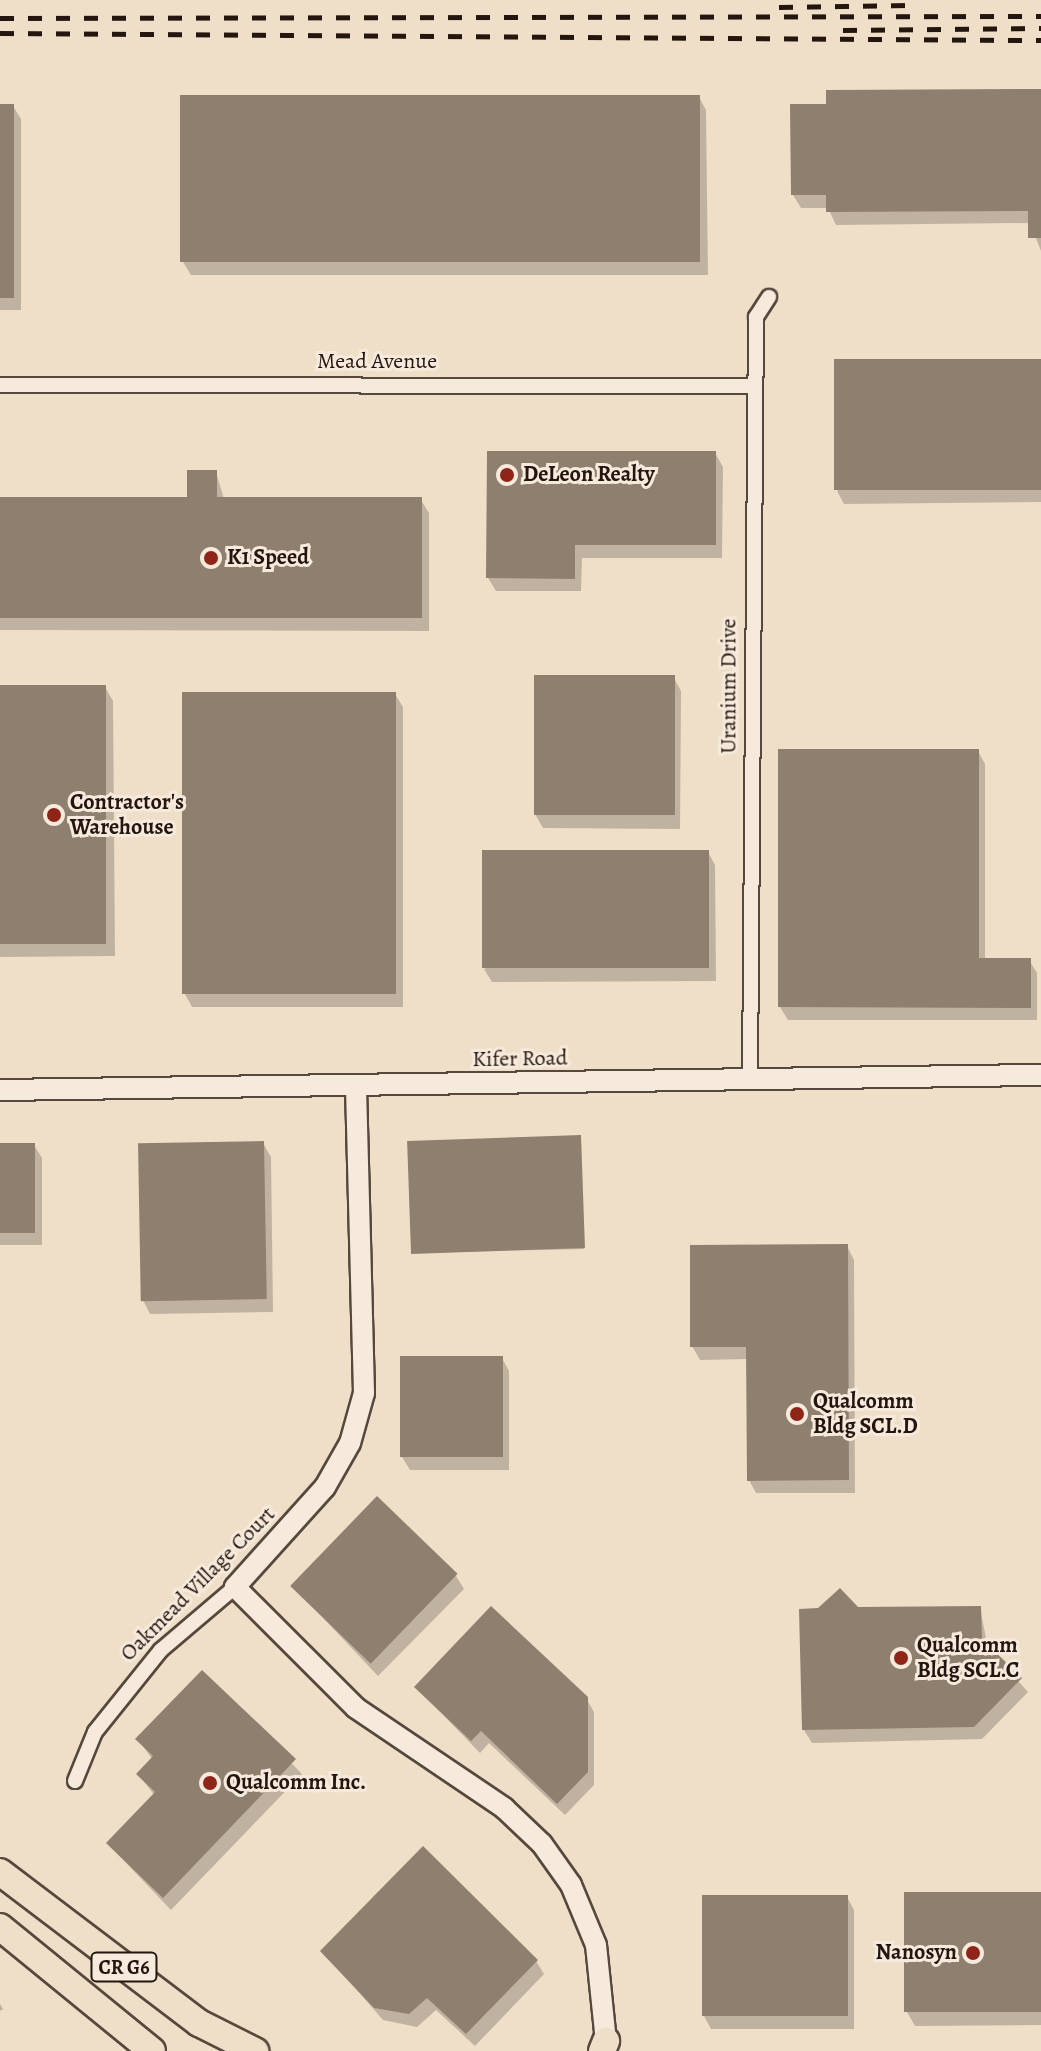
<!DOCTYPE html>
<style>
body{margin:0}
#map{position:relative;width:1041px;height:2051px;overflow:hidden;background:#f0dfc8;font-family:Alegreya,serif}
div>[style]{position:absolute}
.shadow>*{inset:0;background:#0003;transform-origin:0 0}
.building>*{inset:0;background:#8e7f6f;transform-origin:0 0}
.roads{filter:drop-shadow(2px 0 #56483d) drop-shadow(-2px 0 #56483d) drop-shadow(0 2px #56483d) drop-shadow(0 -2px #56483d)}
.street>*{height:14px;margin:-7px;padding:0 7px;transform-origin:7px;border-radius:7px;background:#f5eadb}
.secondary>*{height:20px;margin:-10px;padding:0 10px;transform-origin:10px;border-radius:10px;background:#f5eadb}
.highway>*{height:26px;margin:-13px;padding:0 13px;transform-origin:13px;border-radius:13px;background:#f0dfc8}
.rail>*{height:5px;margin-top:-2.5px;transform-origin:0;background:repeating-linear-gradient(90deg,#23160f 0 14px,transparent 0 28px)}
.dots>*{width:22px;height:22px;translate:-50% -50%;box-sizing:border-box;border:4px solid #f5eadb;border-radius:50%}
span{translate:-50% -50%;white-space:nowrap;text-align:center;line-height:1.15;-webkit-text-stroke:6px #f5eadb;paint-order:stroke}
.shield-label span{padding:2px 6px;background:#f5eadb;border:2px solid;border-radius:6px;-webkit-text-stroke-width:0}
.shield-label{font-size:20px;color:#23160f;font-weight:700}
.street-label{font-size:22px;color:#23160f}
.poi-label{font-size:22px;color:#23160f;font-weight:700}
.left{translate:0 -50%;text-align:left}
.right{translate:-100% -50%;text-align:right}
</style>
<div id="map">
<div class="shadow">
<div style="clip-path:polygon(1041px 91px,1041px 251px,1030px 223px,836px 225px,828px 208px,801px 208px,793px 195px)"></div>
<div style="clip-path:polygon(699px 97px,706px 110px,708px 275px,191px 275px,183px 262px)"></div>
<div style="clip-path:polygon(0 106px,13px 106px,21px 119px,21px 310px,0 310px)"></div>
<div style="clip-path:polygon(1041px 361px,1041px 502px,844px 504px,837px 491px)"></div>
<div style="clip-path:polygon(715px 453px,723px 467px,722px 558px,582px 558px,581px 591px,496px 591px,488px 578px)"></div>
<div style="clip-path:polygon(216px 472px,224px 499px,421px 500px,429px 513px,429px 631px,0 630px,0 499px,189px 499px)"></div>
<div style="clip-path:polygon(674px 678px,681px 691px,680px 829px,543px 828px,535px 814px)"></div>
<div style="clip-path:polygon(105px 687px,113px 701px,115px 956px,0 957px,0 688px)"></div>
<div style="clip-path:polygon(395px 694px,403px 707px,403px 1007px,192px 1007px,185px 994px)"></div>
<div style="clip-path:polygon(978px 751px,985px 764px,985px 960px,1029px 960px,1037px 973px,1037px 1020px,788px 1020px,780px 1007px)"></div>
<div style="clip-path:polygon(708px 852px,715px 865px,716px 981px,492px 982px,484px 969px)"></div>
<div style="clip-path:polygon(580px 1137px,584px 1249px,413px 1253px,412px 1251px)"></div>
<div style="clip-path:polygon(263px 1143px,271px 1157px,273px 1312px,150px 1314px,143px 1300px)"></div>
<div style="clip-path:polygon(0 1145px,34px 1145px,42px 1158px,42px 1245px,0 1245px)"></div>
<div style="clip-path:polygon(847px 1246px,854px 1260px,855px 1493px,756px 1493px,749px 1480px,748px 1359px,700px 1360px,692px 1346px)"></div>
<div style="clip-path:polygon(502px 1358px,509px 1371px,509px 1470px,410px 1470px,402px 1457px)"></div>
<div style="clip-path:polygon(456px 1576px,464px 1589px,378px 1676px,292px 1585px)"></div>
<div style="clip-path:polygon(980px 1608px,988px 1648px,1028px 1692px,982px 1739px,812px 1743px,804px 1730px,857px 1609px)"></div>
<div style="clip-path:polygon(202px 1672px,302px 1774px,171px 1910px,108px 1844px,155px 1796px,138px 1774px,152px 1759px,138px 1739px)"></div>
<div style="clip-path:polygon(416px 1687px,586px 1698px,594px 1712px,594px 1785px,565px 1815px,489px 1743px,480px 1753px)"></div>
<div style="clip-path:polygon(1041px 1894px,1041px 2025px,915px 2026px,907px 2012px)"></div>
<div style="clip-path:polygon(847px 1897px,854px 1910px,854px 2029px,711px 2029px,704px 2016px)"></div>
<div style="clip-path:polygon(323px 1951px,536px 1961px,544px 1974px,475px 2046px,436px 2010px,417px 2027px,383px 2020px)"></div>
<div style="left:0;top:2004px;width:6px;height:47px;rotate:59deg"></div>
</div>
<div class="building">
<div style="clip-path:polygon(1041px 89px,1041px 238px,1028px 238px,1028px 211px,826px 212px,826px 195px,791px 195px,790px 104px,826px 104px,826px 90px)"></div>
<div style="left:180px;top:95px;width:520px;height:167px"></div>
<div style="left:0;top:104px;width:14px;height:194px"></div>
<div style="left:1041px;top:359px;width:131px;height:207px;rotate:90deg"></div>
<div style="clip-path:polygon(487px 451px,716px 451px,716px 545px,575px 545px,575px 579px,486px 578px)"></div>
<div style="clip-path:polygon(187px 470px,217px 470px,217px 497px,422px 497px,422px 618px,0 618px,0 497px,187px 497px)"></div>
<div style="left:534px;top:675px;width:141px;height:140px"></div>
<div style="left:106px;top:685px;width:259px;height:106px;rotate:90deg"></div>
<div style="left:396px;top:692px;width:302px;height:214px;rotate:90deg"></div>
<div style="clip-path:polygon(778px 749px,979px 749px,979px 958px,1031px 958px,1031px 1008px,778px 1007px)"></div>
<div style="left:709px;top:850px;width:118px;height:227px;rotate:90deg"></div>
<div style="left:581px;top:1135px;width:113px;height:174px;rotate:88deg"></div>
<div style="left:264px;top:1141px;width:158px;height:126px;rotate:89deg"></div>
<div style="left:0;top:1143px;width:35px;height:90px"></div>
<div style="clip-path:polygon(848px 1244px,849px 1480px,747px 1481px,746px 1347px,690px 1347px,690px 1245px)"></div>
<div style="left:400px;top:1356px;width:103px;height:101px"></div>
<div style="left:377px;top:1496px;width:112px;height:125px;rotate:44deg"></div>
<div style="clip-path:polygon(840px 1588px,858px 1607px,981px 1606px,982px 1639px,1022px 1678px,974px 1727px,802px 1730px,799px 1609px,818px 1608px)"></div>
<div style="clip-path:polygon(491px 1606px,588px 1697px,588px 1772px,557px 1804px,481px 1731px,471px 1741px,414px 1687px)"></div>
<div style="clip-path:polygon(202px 1670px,296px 1759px,163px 1898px,106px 1843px,155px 1792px,136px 1774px,153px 1756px,135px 1739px)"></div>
<div style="clip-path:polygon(423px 1846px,538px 1960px,466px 2034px,427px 1998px,409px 2014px,374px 2008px,320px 1951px)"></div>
<div style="left:1041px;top:1892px;width:120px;height:137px;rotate:90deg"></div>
<div style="left:702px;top:1895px;width:146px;height:121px"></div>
</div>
<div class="roads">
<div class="street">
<div style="left:0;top:385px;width:754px;rotate:0.08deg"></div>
<div style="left:750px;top:1078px;width:761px;rotate:-89.55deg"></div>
<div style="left:756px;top:317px;width:24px;rotate:-57deg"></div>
<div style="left:75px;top:1781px;width:53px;rotate:-67.8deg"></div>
<div style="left:95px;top:1732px;width:105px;rotate:-51.2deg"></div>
<div style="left:161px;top:1650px;width:97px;rotate:-40.4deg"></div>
</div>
<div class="secondary">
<div style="left:356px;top:1087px;width:306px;rotate:88.5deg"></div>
<div style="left:364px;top:1393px;width:52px;rotate:105.6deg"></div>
<div style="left:350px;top:1443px;width:51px;rotate:119.6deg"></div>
<div style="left:325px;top:1487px;width:135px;rotate:132deg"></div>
<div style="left:235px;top:1587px;width:171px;rotate:45deg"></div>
<div style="left:356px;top:1708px;width:179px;rotate:34deg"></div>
<div style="left:504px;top:1808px;width:52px;rotate:43.5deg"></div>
<div style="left:542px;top:1844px;width:50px;rotate:54.7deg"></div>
<div style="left:571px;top:1885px;width:65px;rotate:67.4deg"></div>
<div style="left:596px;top:1945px;width:97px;rotate:84.1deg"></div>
<div style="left:0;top:1090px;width:1041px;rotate:-0.83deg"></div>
</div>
<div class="highway">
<div style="left:0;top:1872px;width:250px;rotate:37.2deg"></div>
<div style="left:199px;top:2023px;width:63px;rotate:26.6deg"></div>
<div style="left:0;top:1927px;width:196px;rotate:39.2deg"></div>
<div style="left:602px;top:2051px;width:11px;rotate:-68deg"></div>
</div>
</div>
<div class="rail">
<div style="left:779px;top:7px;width:132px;rotate:-0.9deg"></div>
<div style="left:0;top:18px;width:1041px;rotate:-0.11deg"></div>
<div style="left:843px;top:30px;width:198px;rotate:-0.6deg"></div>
<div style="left:0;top:33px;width:1041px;rotate:0.39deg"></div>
</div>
<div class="dots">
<div style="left:507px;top:475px;background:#8f2418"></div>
<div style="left:211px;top:558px;background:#8f2418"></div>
<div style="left:54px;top:815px;background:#8f2418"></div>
<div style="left:797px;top:1414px;background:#8f2418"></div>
<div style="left:901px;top:1658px;background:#8f2418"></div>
<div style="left:210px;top:1783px;background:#8f2418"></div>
<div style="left:973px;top:1953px;background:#8f2418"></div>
</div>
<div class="shield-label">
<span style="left:124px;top:1967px">CR G6</span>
</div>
<div class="street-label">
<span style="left:377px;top:362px">Mead Avenue</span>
<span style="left:729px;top:686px;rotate:-90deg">Uranium Drive</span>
<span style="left:520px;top:1059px;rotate:-1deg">Kifer Road</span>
<span style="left:198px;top:1584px;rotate:-45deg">Oakmead Village Court</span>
</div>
<div class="poi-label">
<span class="left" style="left:523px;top:475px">DeLeon Realty</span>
<span class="left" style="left:227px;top:558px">K1 Speed</span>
<span class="left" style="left:70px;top:815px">Contractor's<br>Warehouse</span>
<span class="left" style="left:813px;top:1414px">Qualcomm<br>Bldg SCL.D</span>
<span class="left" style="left:917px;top:1658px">Qualcomm<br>Bldg SCL.C</span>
<span class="left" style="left:226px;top:1783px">Qualcomm Inc.</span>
<span class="right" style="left:957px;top:1953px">Nanosyn</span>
</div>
</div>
